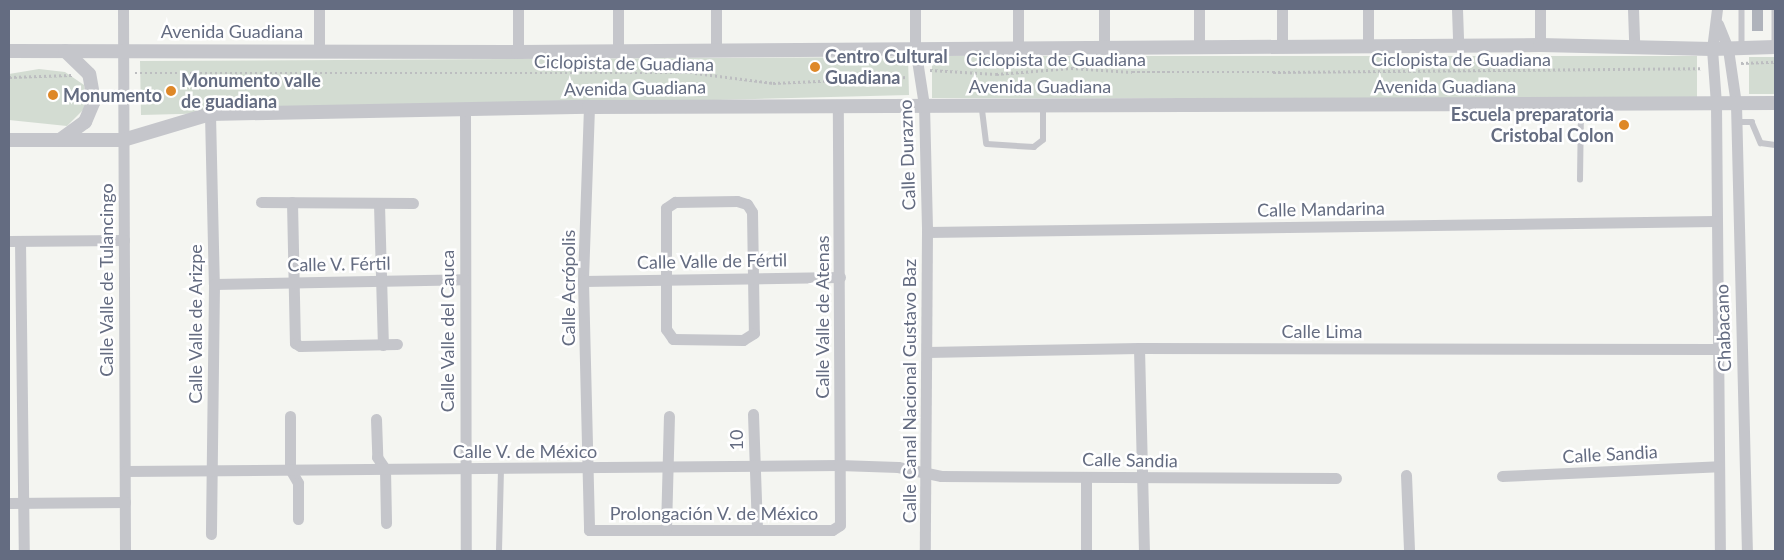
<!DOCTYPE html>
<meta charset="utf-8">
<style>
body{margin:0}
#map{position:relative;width:1784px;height:560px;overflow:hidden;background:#f4f5f1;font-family:Lato,sans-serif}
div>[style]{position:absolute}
.green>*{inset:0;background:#d3dcd2;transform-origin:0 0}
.building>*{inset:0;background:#afb3bb;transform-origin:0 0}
.path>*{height:2.5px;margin-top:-1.25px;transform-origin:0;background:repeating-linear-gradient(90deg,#bcbdc0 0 2.5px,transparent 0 5px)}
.service>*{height:5.5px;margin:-2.75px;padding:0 2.75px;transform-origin:2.75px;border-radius:2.75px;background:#c5c6cb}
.minor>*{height:11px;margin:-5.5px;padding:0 5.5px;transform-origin:5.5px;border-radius:5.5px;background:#c5c6cb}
.tertiary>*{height:14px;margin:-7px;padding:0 7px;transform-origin:7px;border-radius:7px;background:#c5c6cb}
.dots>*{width:14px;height:14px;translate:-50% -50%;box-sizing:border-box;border:2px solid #fff;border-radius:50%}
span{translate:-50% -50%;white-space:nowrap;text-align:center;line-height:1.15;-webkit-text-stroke:5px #fff;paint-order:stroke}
.street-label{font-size:18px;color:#646c81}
.poi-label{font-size:18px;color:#646c81;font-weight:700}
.left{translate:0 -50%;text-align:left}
.right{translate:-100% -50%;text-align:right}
.frame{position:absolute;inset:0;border:10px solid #646c81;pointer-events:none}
</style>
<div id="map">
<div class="green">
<div style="left:1697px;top:56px;width:42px;height:765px;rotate:90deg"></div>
<div style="clip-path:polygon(908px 57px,909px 95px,141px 115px,140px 61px)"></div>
<div style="left:1749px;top:57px;width:26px;height:37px"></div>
<div style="clip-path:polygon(39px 69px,65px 72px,84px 85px,88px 105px,67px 126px,9px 120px,9px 74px)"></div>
</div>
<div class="building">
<div style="left:1752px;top:9px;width:11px;height:22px"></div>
</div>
<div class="path">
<div style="left:1741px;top:63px;width:34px;rotate:-2deg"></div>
<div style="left:930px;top:70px;width:66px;rotate:3.5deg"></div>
<div style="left:996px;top:74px;width:75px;rotate:-4.6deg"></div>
<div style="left:1071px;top:68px;width:61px;rotate:3.8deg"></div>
<div style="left:1132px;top:72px;width:141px"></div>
<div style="left:1273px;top:72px;width:428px;rotate:-0.5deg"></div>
<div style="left:135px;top:73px;width:560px"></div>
<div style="left:695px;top:73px;width:79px;rotate:7.3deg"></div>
<div style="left:773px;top:83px;width:135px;rotate:-2.5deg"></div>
<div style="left:9px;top:77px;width:63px;rotate:-1.8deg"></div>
</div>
<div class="service">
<div style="left:1742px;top:9px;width:38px;rotate:90deg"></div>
<div style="left:1775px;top:9px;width:38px;rotate:90deg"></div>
<div style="left:982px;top:106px;width:38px;rotate:83deg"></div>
<div style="left:987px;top:144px;width:47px;rotate:3.7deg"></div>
<div style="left:1034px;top:147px;width:11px;rotate:-38deg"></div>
<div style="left:1043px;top:140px;width:35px;rotate:-90deg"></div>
<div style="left:1735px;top:122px;width:17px"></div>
<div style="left:1752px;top:122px;width:23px;rotate:67deg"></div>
<div style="left:1761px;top:143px;width:14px;rotate:8deg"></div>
<div style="left:1580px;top:180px;width:75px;rotate:-89.2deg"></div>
<div style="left:499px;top:551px;width:83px;rotate:-88.6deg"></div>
</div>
<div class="minor">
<div style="left:123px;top:9px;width:542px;rotate:89.79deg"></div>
<div style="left:319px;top:9px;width:41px;rotate:90deg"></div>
<div style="left:618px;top:9px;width:42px;rotate:90deg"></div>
<div style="left:716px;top:9px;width:41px;rotate:90deg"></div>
<div style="left:915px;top:9px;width:38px;rotate:90deg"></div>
<div style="left:915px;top:47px;width:59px;rotate:81.2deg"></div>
<div style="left:924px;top:105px;width:127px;rotate:88.6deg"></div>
<div style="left:927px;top:232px;width:319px;rotate:90.4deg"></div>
<div style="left:1018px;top:9px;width:39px;rotate:90deg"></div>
<div style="left:1199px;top:9px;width:37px;rotate:90deg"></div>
<div style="left:1282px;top:9px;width:37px;rotate:90deg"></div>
<div style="left:1368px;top:9px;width:37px;rotate:90deg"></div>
<div style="left:1457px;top:9px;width:36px;rotate:88deg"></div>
<div style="left:1633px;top:9px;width:36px;rotate:88deg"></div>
<div style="left:1717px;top:9px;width:40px;rotate:97.1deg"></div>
<div style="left:1712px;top:49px;width:55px;rotate:85.8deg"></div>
<div style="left:1716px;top:104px;width:447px;rotate:89.5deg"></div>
<div style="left:1718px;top:24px;width:27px;rotate:68deg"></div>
<div style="left:1728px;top:49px;width:56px;rotate:81.7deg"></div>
<div style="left:1736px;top:104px;width:447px;rotate:88.6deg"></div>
<div style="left:1540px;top:45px;width:36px;rotate:-90deg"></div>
<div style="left:1104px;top:48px;width:39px;rotate:-90deg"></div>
<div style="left:518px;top:52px;width:43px;rotate:-90deg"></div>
<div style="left:589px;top:107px;width:174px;rotate:92deg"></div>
<div style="left:583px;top:281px;width:249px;rotate:88.6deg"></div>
<div style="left:589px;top:530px;width:243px"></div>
<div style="left:832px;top:530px;width:9px;rotate:-32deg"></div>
<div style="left:840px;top:525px;width:419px;rotate:-90.3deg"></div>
<div style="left:465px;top:110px;width:441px;rotate:89.9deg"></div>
<div style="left:210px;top:114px;width:170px;rotate:88.7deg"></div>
<div style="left:214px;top:284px;width:250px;rotate:90.7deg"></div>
<div style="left:737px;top:201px;width:10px;rotate:17deg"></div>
<div style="left:747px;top:204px;width:9px;rotate:58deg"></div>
<div style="left:752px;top:212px;width:121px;rotate:89.1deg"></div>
<div style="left:754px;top:333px;width:13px;rotate:148deg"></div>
<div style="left:743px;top:340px;width:70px;rotate:-179.2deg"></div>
<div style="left:673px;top:339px;width:12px;rotate:-125deg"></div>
<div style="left:666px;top:329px;width:121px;rotate:-90deg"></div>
<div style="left:666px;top:208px;width:11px;rotate:-34deg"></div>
<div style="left:675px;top:202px;width:62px;rotate:-0.9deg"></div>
<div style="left:261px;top:202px;width:152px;rotate:0.4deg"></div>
<div style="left:292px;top:202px;width:141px;rotate:88.8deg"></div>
<div style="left:295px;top:343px;width:6px;rotate:31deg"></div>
<div style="left:300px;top:346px;width:97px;rotate:-1.2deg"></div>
<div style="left:379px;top:204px;width:141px;rotate:88.4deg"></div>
<div style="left:927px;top:232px;width:788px;rotate:-0.8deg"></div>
<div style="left:9px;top:241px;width:115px;rotate:-0.5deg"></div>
<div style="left:20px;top:241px;width:310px;rotate:89.3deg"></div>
<div style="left:583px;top:281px;width:257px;rotate:-0.9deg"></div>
<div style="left:214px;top:284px;width:250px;rotate:-1.1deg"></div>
<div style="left:1139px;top:348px;width:203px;rotate:88.6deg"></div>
<div style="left:927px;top:352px;width:212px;rotate:-1.1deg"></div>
<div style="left:1139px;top:348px;width:578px;rotate:0.1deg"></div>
<div style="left:753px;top:414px;width:115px;rotate:88deg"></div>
<div style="left:290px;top:416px;width:53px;rotate:90deg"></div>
<div style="left:290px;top:469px;width:16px;rotate:60deg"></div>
<div style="left:298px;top:483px;width:36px;rotate:90deg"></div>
<div style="left:376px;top:419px;width:38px;rotate:88deg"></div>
<div style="left:377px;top:457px;width:14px;rotate:56deg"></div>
<div style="left:385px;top:469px;width:54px;rotate:88.9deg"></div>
<div style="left:125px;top:471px;width:714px;rotate:-0.48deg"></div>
<div style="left:839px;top:465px;width:59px;rotate:1.9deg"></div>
<div style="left:898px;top:467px;width:44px;rotate:11.8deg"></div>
<div style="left:941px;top:476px;width:395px;rotate:0.3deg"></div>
<div style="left:1406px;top:475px;width:76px;rotate:87.7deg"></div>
<div style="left:1502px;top:476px;width:217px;rotate:-2.6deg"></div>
<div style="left:1086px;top:477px;width:74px;rotate:90deg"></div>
<div style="left:9px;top:503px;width:116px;rotate:-0.5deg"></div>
<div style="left:666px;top:529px;width:113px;rotate:-88.5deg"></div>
</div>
<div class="tertiary">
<div style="left:9px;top:51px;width:509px;rotate:0.11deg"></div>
<div style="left:518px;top:52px;width:1022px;rotate:-0.39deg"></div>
<div style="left:1540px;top:45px;width:172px;rotate:1.3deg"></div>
<div style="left:1712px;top:49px;width:63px;rotate:-1.8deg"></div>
<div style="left:9px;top:140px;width:114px"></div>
<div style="left:123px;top:140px;width:91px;rotate:-16.6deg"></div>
<div style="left:210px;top:114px;width:379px;rotate:-1.1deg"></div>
<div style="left:589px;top:107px;width:1186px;rotate:-0.19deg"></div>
<div style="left:60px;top:140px;width:31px;rotate:-36deg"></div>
<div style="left:85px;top:122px;width:23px;rotate:-67deg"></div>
<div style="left:94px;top:101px;width:27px;rotate:-100deg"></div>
<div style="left:89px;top:74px;width:33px;rotate:-136deg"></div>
</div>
<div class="dots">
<div style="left:815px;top:67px;background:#de8828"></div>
<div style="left:171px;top:91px;background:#de8828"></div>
<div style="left:53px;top:95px;background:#de8828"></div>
<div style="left:1624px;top:125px;background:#de8828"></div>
</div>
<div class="street-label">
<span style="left:232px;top:31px">Avenida Guadiana</span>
<span style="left:1056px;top:59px">Ciclopista de Guadiana</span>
<span style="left:1461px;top:59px">Ciclopista de Guadiana</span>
<span style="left:624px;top:63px;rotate:1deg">Ciclopista de Guadiana</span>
<span style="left:1040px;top:86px">Avenida Guadiana</span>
<span style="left:1445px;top:86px">Avenida Guadiana</span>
<span style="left:635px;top:88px;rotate:-1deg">Avenida Guadiana</span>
<span style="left:907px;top:155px;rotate:-92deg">Calle Durazno</span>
<span style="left:1321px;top:209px;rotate:-1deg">Calle Mandarina</span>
<span style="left:712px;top:261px;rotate:-1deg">Calle Valle de Fértil</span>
<span style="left:339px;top:264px;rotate:-1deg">Calle V. Fértil</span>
<span style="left:106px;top:280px;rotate:-90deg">Calle Valle de Tulancingo</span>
<span style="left:568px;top:288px;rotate:-90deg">Calle Acrópolis</span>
<span style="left:822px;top:317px;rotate:-90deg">Calle Valle de Atenas</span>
<span style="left:195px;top:324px;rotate:-90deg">Calle Valle de Arizpe</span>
<span style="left:1723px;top:328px;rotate:-92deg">Chabacano</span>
<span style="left:447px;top:331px;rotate:-90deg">Calle Valle del Cauca</span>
<span style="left:1322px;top:331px">Calle Lima</span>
<span style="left:909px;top:391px;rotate:-90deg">Calle Canal Nacional Gustavo Baz</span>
<span style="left:736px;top:440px;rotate:-90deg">10</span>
<span style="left:525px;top:451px">Calle V. de México</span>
<span style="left:1610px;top:454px;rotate:-3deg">Calle Sandia</span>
<span style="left:1130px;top:460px;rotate:1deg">Calle Sandia</span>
<span style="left:714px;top:513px">Prolongación V. de México</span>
</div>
<div class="poi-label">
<span class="left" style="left:825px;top:67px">Centro Cultural<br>Guadiana</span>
<span class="left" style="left:181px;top:91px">Monumento valle<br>de guadiana</span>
<span class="left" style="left:63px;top:95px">Monumento</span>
<span class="right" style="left:1614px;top:125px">Escuela preparatoria<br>Cristobal Colon</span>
</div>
<div class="frame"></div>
</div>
